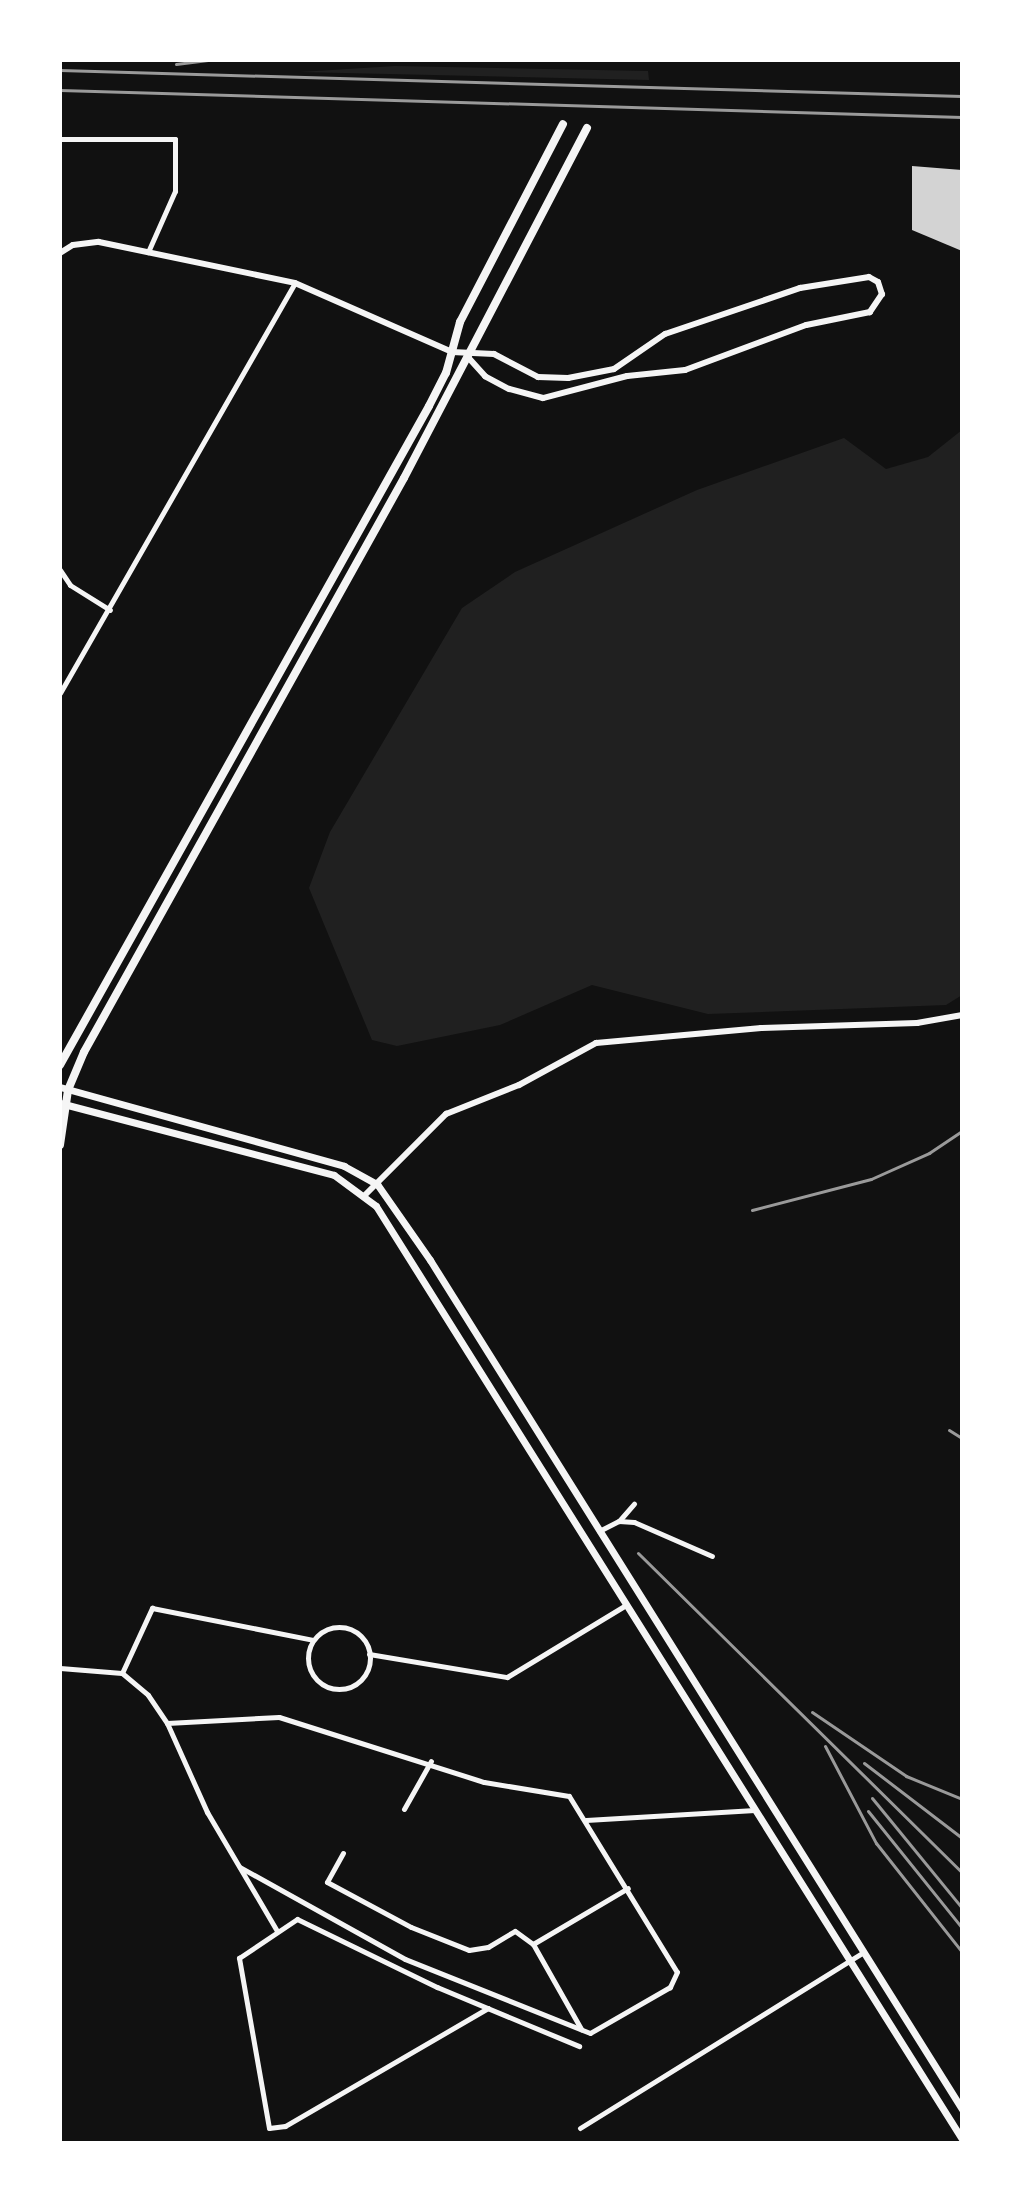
<!DOCTYPE html>
<style>
body{margin:0}
#map{position:relative;width:1022px;height:2203px;overflow:hidden;background:#111;font-family:"Source Sans 3",sans-serif}
div>[style]{position:absolute}
.green>*{inset:0;background:#202020}
.building>*{inset:0;background:#d3d3d3}
.minor>*{height:5px;margin:-2.5px;padding:0 2.5px;transform-origin:2.5px;border-radius:2.5px;background:#f5f5f5}
.minor>.ring{margin:-2.5px;padding:0;box-sizing:content-box;background:none;border:5px solid #f5f5f5;border-radius:50%}
.tertiary>*{height:6px;margin:-3px;padding:0 3px;transform-origin:3px;border-radius:3px;background:#f5f5f5}
.secondary>*{height:7px;margin:-3.5px;padding:0 3.5px;transform-origin:3.5px;border-radius:3.5px;background:#f5f5f5}
.primary>*{height:8px;margin:-4px;padding:0 4px;transform-origin:4px;border-radius:4px;background:#f5f5f5}
.rail>*{height:3px;margin:-1.5px;padding:0 1.5px;transform-origin:1.5px;border-radius:1.5px;background:#9a9a9a}
span{translate:-50% -50%;white-space:nowrap;text-align:center;line-height:1.15;-webkit-text-stroke:6px #fff;paint-order:stroke}
.frame{position:absolute;inset:0;border:62px solid #fff;pointer-events:none}
</style>
<div id="map">
<div class="green">
<div style="clip-path:polygon(395px 66px,648px 71px,649px 80px,300px 72px)"></div>
<div style="clip-path:polygon(962px 430px,962px 995px,946px 1005px,708px 1014px,592px 985px,500px 1025px,397px 1046px,372px 1040px,309px 888px,330px 832px,462px 608px,515px 572px,697px 490px,844px 438px,886px 469px,928px 457px)"></div>
</div>
<div class="building">
<div style="clip-path:polygon(912px 166px,962px 170px,962px 251px,912px 230px)"></div>
</div>
<div class="minor">
<div style="left:60px;top:139px;width:115px"></div>
<div style="left:175px;top:139px;width:52px;rotate:90deg"></div>
<div style="left:175px;top:191px;width:67px;rotate:113.9deg"></div>
<div style="left:60px;top:570px;width:18px;rotate:56deg"></div>
<div style="left:70px;top:585px;width:47px;rotate:32deg"></div>
<div style="left:60px;top:693px;width:473px;rotate:-60.2deg"></div>
<div style="left:619px;top:1521px;width:23px;rotate:-49deg"></div>
<div style="left:599px;top:1531px;width:22px;rotate:-27deg"></div>
<div style="left:619px;top:1521px;width:15px;rotate:4deg"></div>
<div style="left:634px;top:1522px;width:85px;rotate:23.6deg"></div>
<div class="ring" style="left:308px;top:1627px;width:57px;height:57px"></div>
<div style="left:369px;top:1654px;width:140px;rotate:9.5deg"></div>
<div style="left:507px;top:1677px;width:139px;rotate:-31.2deg"></div>
<div style="left:60px;top:1668px;width:62px;rotate:4.6deg"></div>
<div style="left:122px;top:1673px;width:34px;rotate:40deg"></div>
<div style="left:148px;top:1695px;width:34px;rotate:56deg"></div>
<div style="left:167px;top:1723px;width:98px;rotate:65.8deg"></div>
<div style="left:207px;top:1812px;width:138px;rotate:59.5deg"></div>
<div style="left:122px;top:1673px;width:72px;rotate:-65.2deg"></div>
<div style="left:152px;top:1608px;width:164px;rotate:11.2deg"></div>
<div style="left:167px;top:1723px;width:112px;rotate:-3.1deg"></div>
<div style="left:279px;top:1717px;width:215px;rotate:17.6deg"></div>
<div style="left:484px;top:1782px;width:86px;rotate:9.4deg"></div>
<div style="left:569px;top:1796px;width:206px;rotate:58.5deg"></div>
<div style="left:677px;top:1972px;width:17px;rotate:115deg"></div>
<div style="left:670px;top:1987px;width:92px;rotate:150.1deg"></div>
<div style="left:590px;top:2033px;width:199px;rotate:-158.2deg"></div>
<div style="left:405px;top:1959px;width:189px;rotate:-150.9deg"></div>
<div style="left:404px;top:1809px;width:55px;rotate:-60.6deg"></div>
<div style="left:586px;top:1820px;width:169px;rotate:-3.4deg"></div>
<div style="left:343px;top:1853px;width:33px;rotate:119deg"></div>
<div style="left:327px;top:1882px;width:95px;rotate:28.2deg"></div>
<div style="left:411px;top:1927px;width:62px;rotate:21.6deg"></div>
<div style="left:469px;top:1950px;width:19px;rotate:-9deg"></div>
<div style="left:488px;top:1947px;width:31px;rotate:-31deg"></div>
<div style="left:515px;top:1931px;width:22px;rotate:36deg"></div>
<div style="left:533px;top:1944px;width:98px;rotate:60.5deg"></div>
<div style="left:533px;top:1944px;width:110px;rotate:-30.5deg"></div>
<div style="left:488px;top:2008px;width:235px;rotate:149.8deg"></div>
<div style="left:285px;top:2126px;width:16px;rotate:173deg"></div>
<div style="left:269px;top:2128px;width:173px;rotate:-100deg"></div>
<div style="left:239px;top:1958px;width:70px;rotate:-33.9deg"></div>
<div style="left:297px;top:1919px;width:156px;rotate:25.9deg"></div>
<div style="left:437px;top:1987px;width:154px;rotate:22.6deg"></div>
<div style="left:580px;top:2128px;width:334px;rotate:-31.8deg"></div>
</div>
<div class="tertiary">
<div style="left:60px;top:253px;width:15px;rotate:-32deg"></div>
<div style="left:73px;top:245px;width:26px;rotate:-7deg"></div>
<div style="left:99px;top:242px;width:200px;rotate:11.8deg"></div>
<div style="left:295px;top:283px;width:171px;rotate:23.7deg"></div>
<div style="left:452px;top:352px;width:42px;rotate:2.7deg"></div>
<div style="left:494px;top:354px;width:50px;rotate:27.6deg"></div>
<div style="left:538px;top:377px;width:30px;rotate:2deg"></div>
<div style="left:568px;top:378px;width:47px;rotate:-11.1deg"></div>
<div style="left:614px;top:369px;width:62px;rotate:-34.5deg"></div>
<div style="left:665px;top:334px;width:143px;rotate:-18.8deg"></div>
<div style="left:800px;top:288px;width:70px;rotate:-9.1deg"></div>
<div style="left:869px;top:277px;width:10px;rotate:29deg"></div>
<div style="left:878px;top:282px;width:13px;rotate:72deg"></div>
<div style="left:882px;top:294px;width:22px;rotate:124deg"></div>
<div style="left:870px;top:312px;width:65px;rotate:168.5deg"></div>
<div style="left:806px;top:325px;width:129px;rotate:159.6deg"></div>
<div style="left:685px;top:370px;width:58px;rotate:174.1deg"></div>
<div style="left:627px;top:376px;width:87px;rotate:165.3deg"></div>
<div style="left:543px;top:398px;width:35px;rotate:-165deg"></div>
<div style="left:509px;top:389px;width:27px;rotate:-152deg"></div>
<div style="left:485px;top:376px;width:27px;rotate:-132deg"></div>
<div style="left:365px;top:1195px;width:115px;rotate:-45deg"></div>
<div style="left:446px;top:1114px;width:79px;rotate:-21.7deg"></div>
<div style="left:519px;top:1085px;width:88px;rotate:-28.6deg"></div>
<div style="left:596px;top:1043px;width:166px;rotate:-5.2deg"></div>
<div style="left:761px;top:1028px;width:156px;rotate:-1.8deg"></div>
<div style="left:917px;top:1023px;width:46px;rotate:-10.1deg"></div>
</div>
<div class="secondary">
<div style="left:60px;top:1087px;width:295px;rotate:15.5deg"></div>
<div style="left:344px;top:1166px;width:38px;rotate:29deg"></div>
<div style="left:377px;top:1184px;width:93px;rotate:55.1deg"></div>
<div style="left:430px;top:1260px;width:1002px;rotate:57.93deg"></div>
<div style="left:60px;top:1103px;width:283px;rotate:14.7deg"></div>
<div style="left:334px;top:1175px;width:52px;rotate:36.4deg"></div>
<div style="left:376px;top:1206px;width:1102px;rotate:57.87deg"></div>
</div>
<div class="primary">
<div style="left:60px;top:1065px;width:755px;rotate:-60.75deg"></div>
<div style="left:429px;top:406px;width:37px;rotate:-63deg"></div>
<div style="left:446px;top:373px;width:53px;rotate:-74.6deg"></div>
<div style="left:460px;top:322px;width:223px;rotate:-62.5deg"></div>
<div style="left:60px;top:1145px;width:56px;rotate:-81.7deg"></div>
<div style="left:68px;top:1090px;width:41px;rotate:-67.2deg"></div>
<div style="left:84px;top:1052px;width:657px;rotate:-60.86deg"></div>
<div style="left:404px;top:478px;width:395px;rotate:-62.4deg"></div>
</div>
<div class="rail">
<div style="left:176px;top:64px;width:32px;rotate:-7deg"></div>
<div style="left:60px;top:70px;width:902px;rotate:1.65deg"></div>
<div style="left:60px;top:90px;width:902px;rotate:1.71deg"></div>
<div style="left:752px;top:1210px;width:123px;rotate:-14.6deg"></div>
<div style="left:871px;top:1179px;width:64px;rotate:-24.1deg"></div>
<div style="left:929px;top:1153px;width:40px;rotate:-34deg"></div>
<div style="left:949px;top:1430px;width:15px;rotate:32deg"></div>
<div style="left:638px;top:1553px;width:455px;rotate:44.6deg"></div>
<div style="left:812px;top:1712px;width:114px;rotate:34.2deg"></div>
<div style="left:906px;top:1776px;width:61px;rotate:22.3deg"></div>
<div style="left:825px;top:1746px;width:110px;rotate:62.3deg"></div>
<div style="left:876px;top:1843px;width:139px;rotate:51.7deg"></div>
<div style="left:864px;top:1763px;width:123px;rotate:37.4deg"></div>
<div style="left:872px;top:1798px;width:142px;rotate:50.7deg"></div>
<div style="left:868px;top:1811px;width:150px;rotate:51.2deg"></div>
</div>
<div class="frame"></div>
</div>
